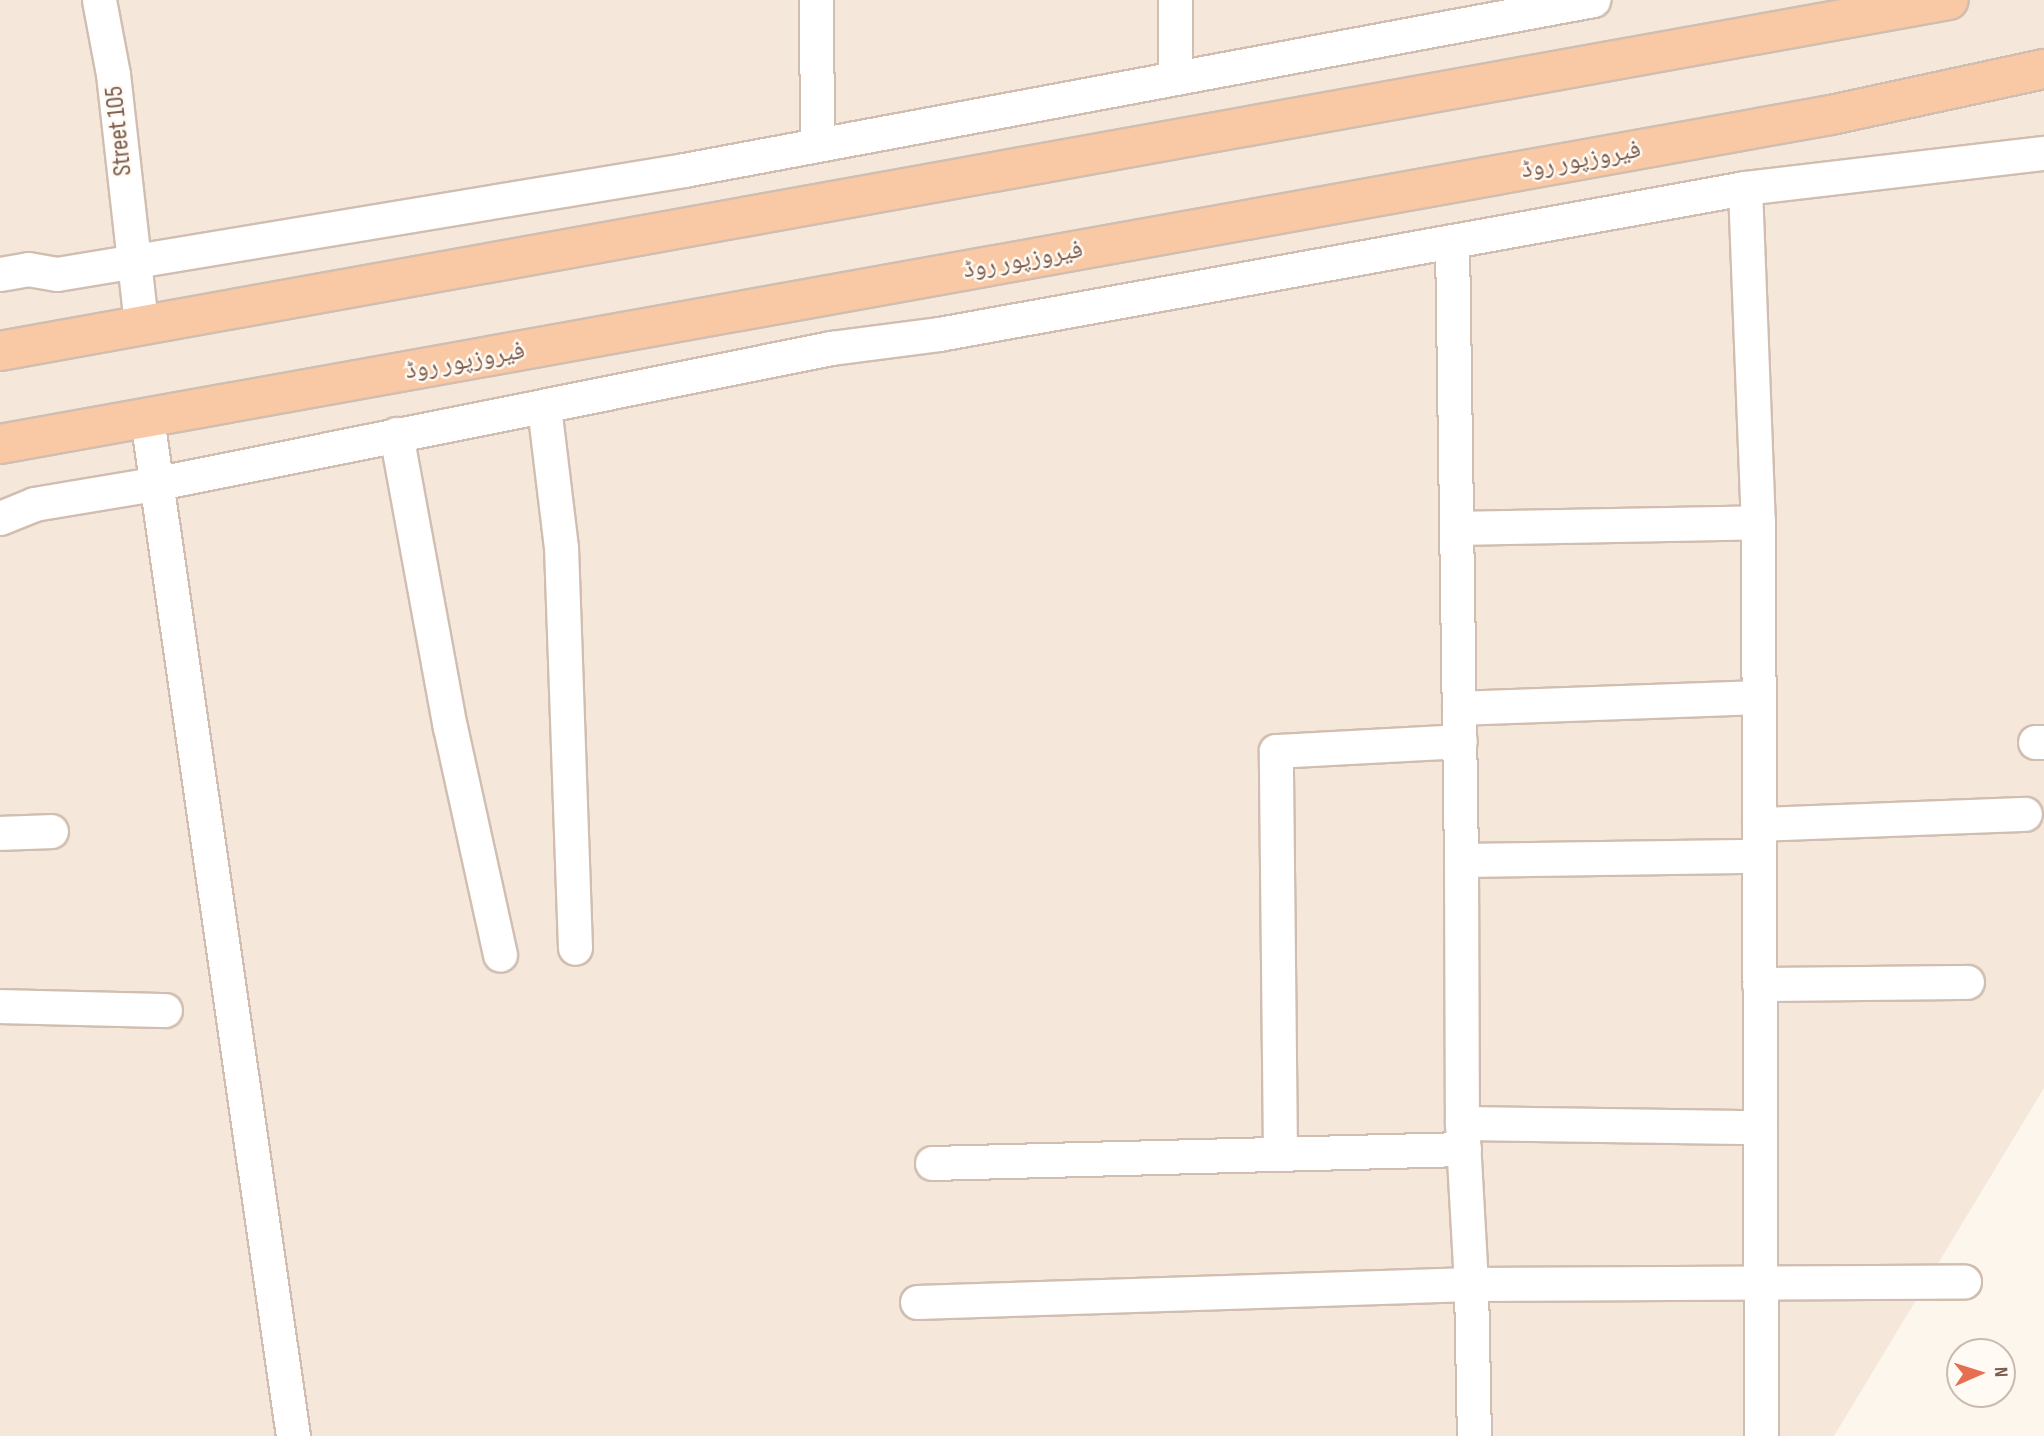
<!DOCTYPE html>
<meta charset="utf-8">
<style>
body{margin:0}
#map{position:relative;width:2044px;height:1436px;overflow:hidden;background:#fdf6ec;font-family:"Sofia Sans Condensed","Noto Naskh Arabic",sans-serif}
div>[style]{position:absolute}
.residential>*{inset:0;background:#f5e8da}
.roads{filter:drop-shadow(2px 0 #d1beb0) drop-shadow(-2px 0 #d1beb0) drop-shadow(0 2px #d1beb0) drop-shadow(0 -2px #d1beb0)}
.minor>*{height:33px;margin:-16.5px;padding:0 16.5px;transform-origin:16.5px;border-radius:16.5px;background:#fff}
.trunk>*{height:38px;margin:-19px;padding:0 19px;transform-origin:19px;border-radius:19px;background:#f9c8a4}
span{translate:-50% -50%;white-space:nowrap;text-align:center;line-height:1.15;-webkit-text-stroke:5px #fffaf3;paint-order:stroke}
.street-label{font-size:26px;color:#7a5c4d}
.north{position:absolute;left:1946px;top:1338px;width:70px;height:70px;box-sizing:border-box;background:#fffaf3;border:2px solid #cabbb1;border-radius:50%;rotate:87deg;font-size:19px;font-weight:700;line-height:28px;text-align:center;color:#7a5c4d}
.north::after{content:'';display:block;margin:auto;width:24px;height:32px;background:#e76f51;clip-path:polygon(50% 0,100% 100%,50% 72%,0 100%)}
</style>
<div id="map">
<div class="residential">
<div style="clip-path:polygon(0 0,2044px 0,2044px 1088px,1834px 1436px,0 1436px)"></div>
</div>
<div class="roads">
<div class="minor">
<div style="left:99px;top:0;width:75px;rotate:79.3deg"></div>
<div style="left:113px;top:74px;width:253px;rotate:83.6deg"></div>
<div style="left:816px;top:0;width:145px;rotate:89.6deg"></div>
<div style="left:1175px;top:78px;width:78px;rotate:-90deg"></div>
<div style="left:1745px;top:188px;width:334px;rotate:87.8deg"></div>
<div style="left:1758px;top:522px;width:914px;rotate:89.81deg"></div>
<div style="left:1452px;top:241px;width:619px;rotate:89.17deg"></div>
<div style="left:1461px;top:860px;width:298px;rotate:-0.8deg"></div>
<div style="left:0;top:274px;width:28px;rotate:-10deg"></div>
<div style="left:28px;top:269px;width:29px;rotate:10deg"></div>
<div style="left:57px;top:274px;width:636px;rotate:-9.42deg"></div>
<div style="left:684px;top:170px;width:925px;rotate:-10.59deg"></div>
<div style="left:544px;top:407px;width:141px;rotate:83.1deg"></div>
<div style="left:561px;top:547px;width:401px;rotate:88deg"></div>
<div style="left:147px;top:418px;width:1028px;rotate:81.84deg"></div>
<div style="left:396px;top:434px;width:298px;rotate:79.6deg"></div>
<div style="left:450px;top:727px;width:233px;rotate:77.6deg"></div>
<div style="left:0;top:518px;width:37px;rotate:-22deg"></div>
<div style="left:34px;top:504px;width:122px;rotate:-9.5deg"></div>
<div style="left:154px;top:484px;width:691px;rotate:-11.36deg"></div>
<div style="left:831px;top:348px;width:109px;rotate:-7.4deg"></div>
<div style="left:939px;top:334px;width:819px;rotate:-10.27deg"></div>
<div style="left:1745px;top:188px;width:301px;rotate:-6.7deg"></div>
<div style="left:1457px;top:528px;width:301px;rotate:-1.1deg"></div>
<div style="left:1459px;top:708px;width:299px;rotate:-2.1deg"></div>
<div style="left:2035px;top:742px;width:9px"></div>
<div style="left:1759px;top:824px;width:266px;rotate:-2.2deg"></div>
<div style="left:0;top:833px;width:51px;rotate:-2.2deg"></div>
<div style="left:1461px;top:860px;width:263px;rotate:89.8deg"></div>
<div style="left:1462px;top:1123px;width:298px;rotate:0.8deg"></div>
<div style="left:1759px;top:984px;width:208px;rotate:-0.6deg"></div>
<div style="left:0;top:1006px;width:165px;rotate:1.4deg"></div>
<div style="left:1462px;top:1123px;width:161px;rotate:86.8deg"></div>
<div style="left:1471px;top:1284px;width:493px;rotate:-0.3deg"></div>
<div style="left:1280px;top:1154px;width:403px;rotate:-90.6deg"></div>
<div style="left:1276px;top:751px;width:184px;rotate:-3.1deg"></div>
<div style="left:932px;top:1163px;width:532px;rotate:-1.51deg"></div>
<div style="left:917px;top:1302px;width:554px;rotate:-1.86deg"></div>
<div style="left:1471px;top:1284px;width:152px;rotate:88.9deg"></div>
</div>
<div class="trunk">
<div style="left:0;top:351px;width:1980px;rotate:-10.21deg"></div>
<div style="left:0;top:444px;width:1860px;rotate:-10.19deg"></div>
<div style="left:1831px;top:115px;width:218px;rotate:-12.2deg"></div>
</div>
</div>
<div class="street-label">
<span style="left:119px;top:131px;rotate:-96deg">Street 105</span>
<span style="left:1581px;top:160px;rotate:-10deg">فیروزپور روڈ</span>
<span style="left:1023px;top:260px;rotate:-10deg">فیروزپور روڈ</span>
<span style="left:465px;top:361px;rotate:-10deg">فیروزپور روڈ</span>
</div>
<div class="north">N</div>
</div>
